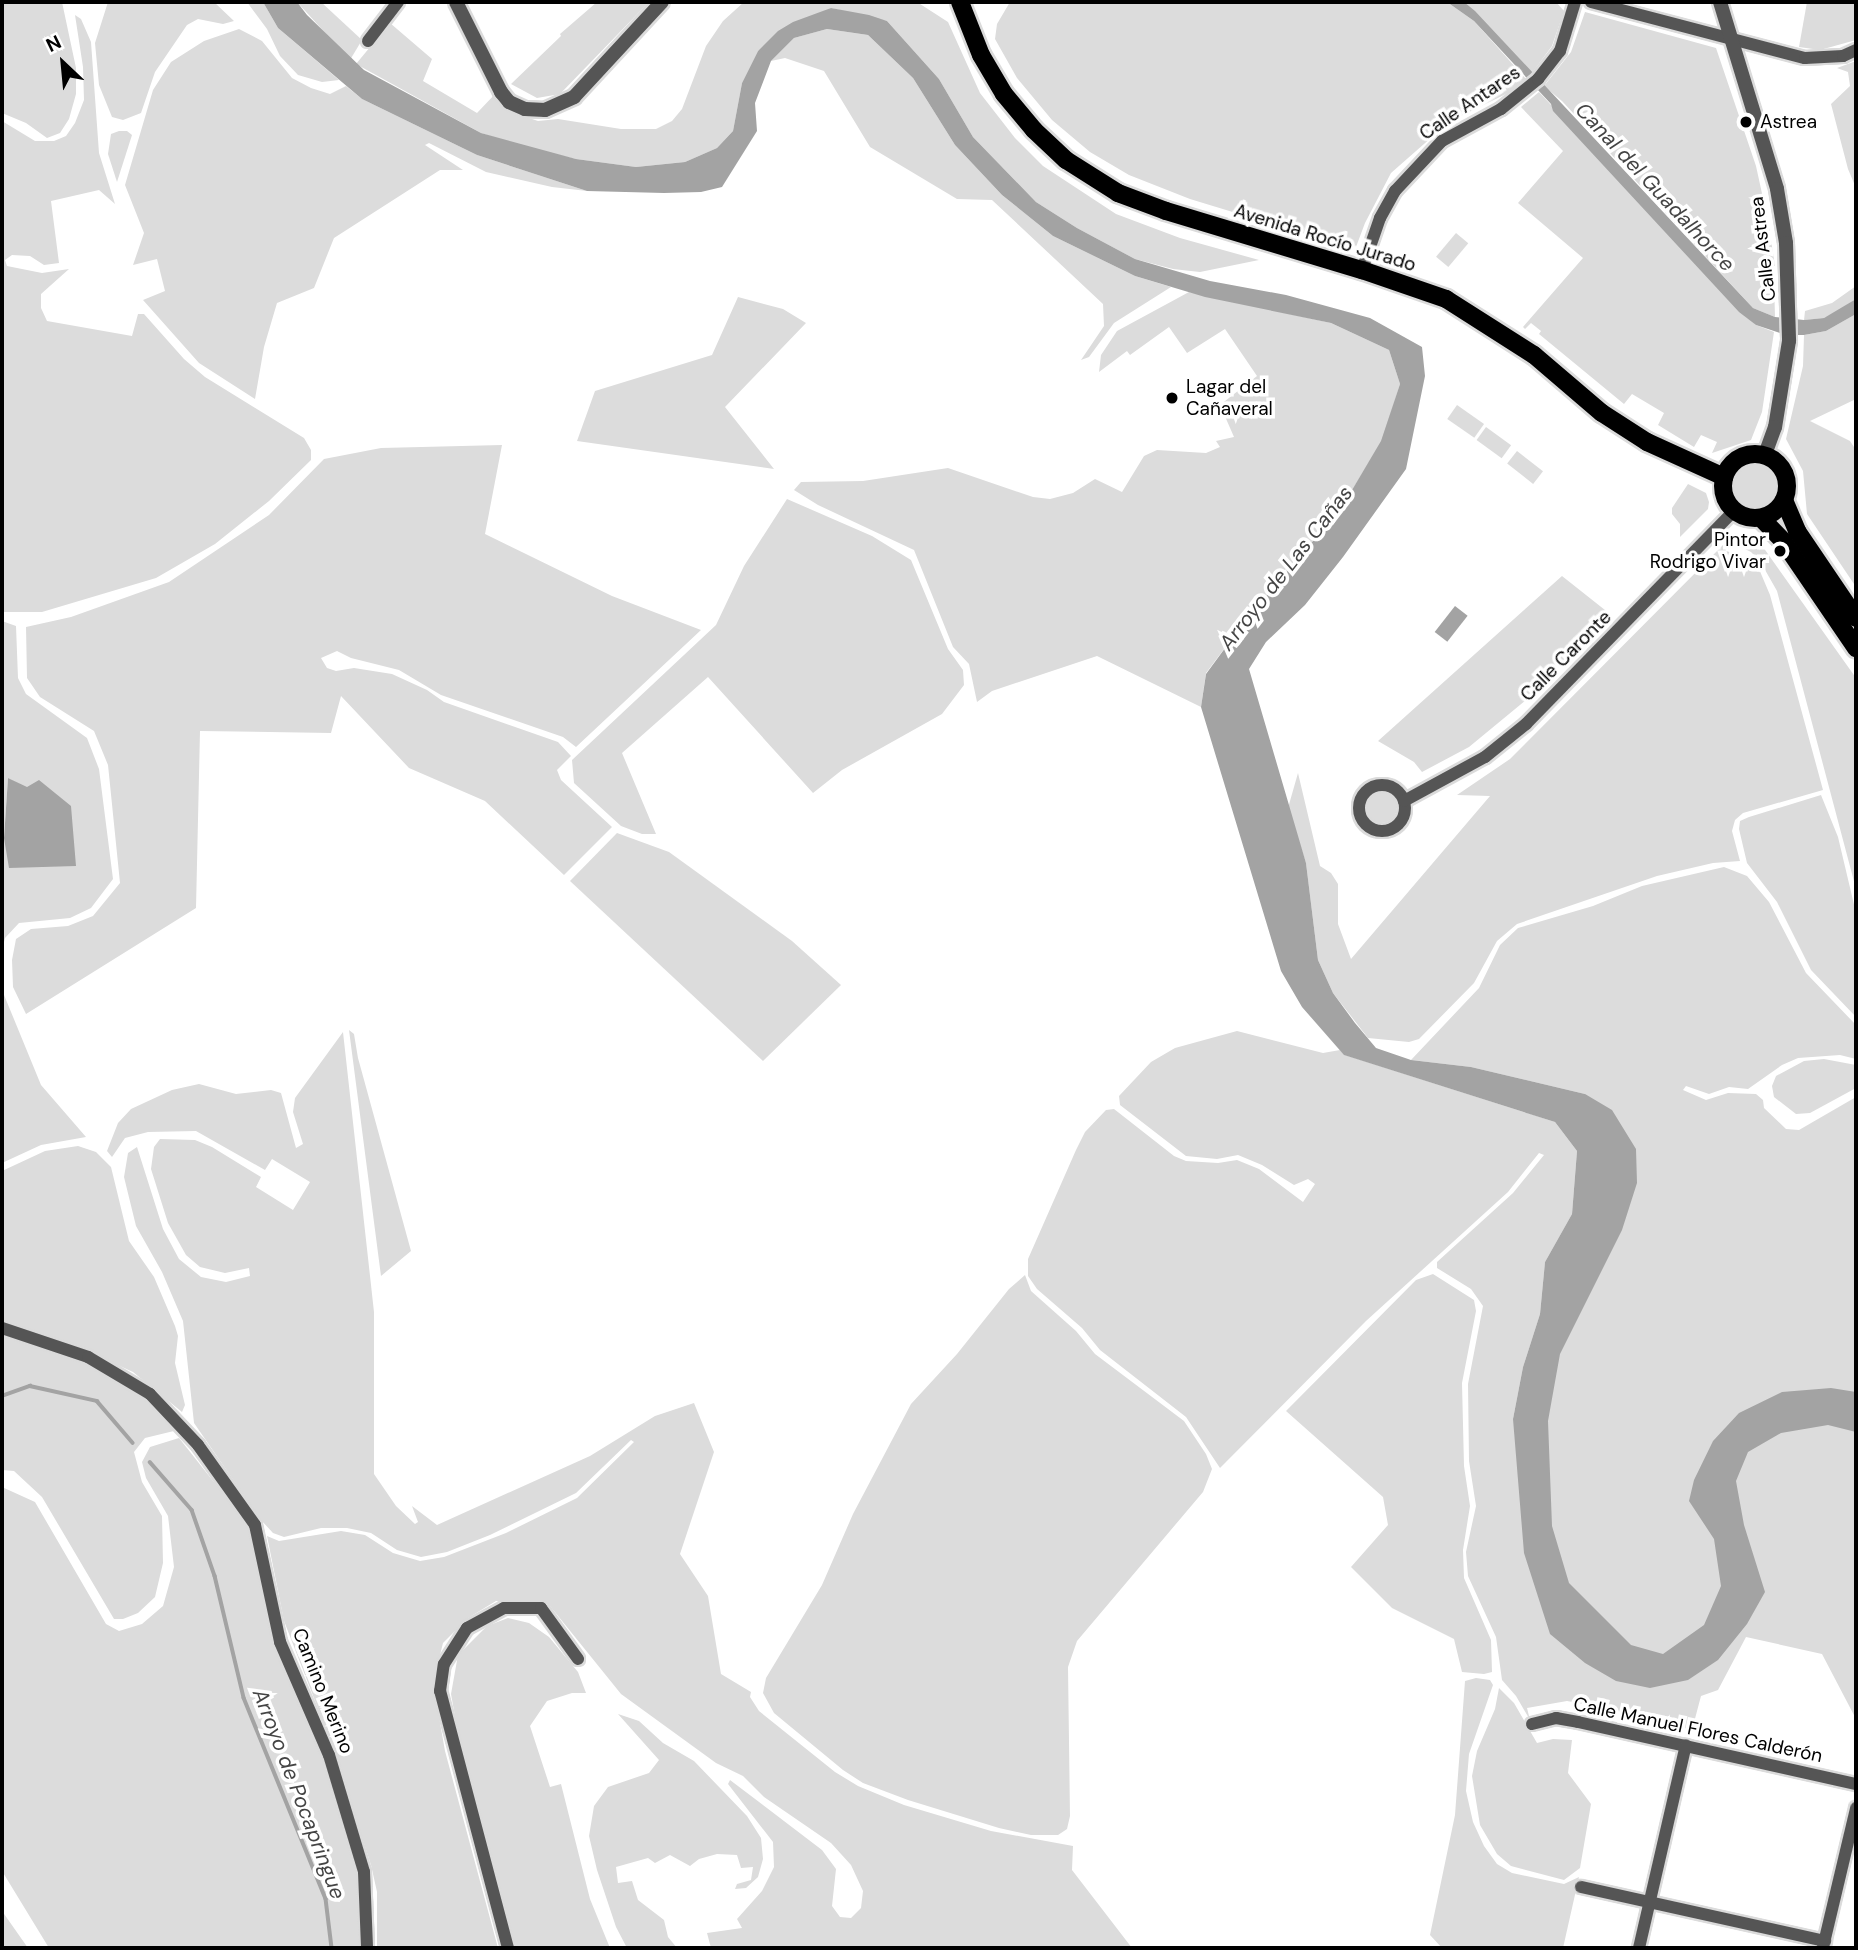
<!DOCTYPE html>
<meta charset="utf-8">
<style>
body{margin:0}
#map{position:relative;width:1858px;height:1950px;overflow:hidden;background:#fff;font-family:"DM Sans",sans-serif}
div>[style]{position:absolute}
.green>*{inset:0;background:#dcdcdc;transform-origin:0 0}
.round{border-radius:50%}
.water>*{inset:0;background:#a3a3a3;transform-origin:0 0}
.stream>*{height:3.5px;margin:-1.75px;padding:0 1.75px;transform-origin:1.75px;border-radius:1.75px;background:#a3a3a3}
.roads{filter:drop-shadow(2px 0 #dbdbdb) drop-shadow(-2px 0 #dbdbdb) drop-shadow(0 2px #dbdbdb) drop-shadow(0 -2px #dbdbdb)}
.minor>*{height:12px;margin:-6px;padding:0 6px;transform-origin:6px;border-radius:6px;background:#555}
.minor>.ring{margin:-6px;padding:0;box-sizing:content-box;background:none;border:12px solid #555;border-radius:50%}
.tertiary>*{height:14px;margin:-7px;padding:0 7px;transform-origin:7px;border-radius:7px;background:#555}
.primary>*{height:18px;margin:-9px;padding:0 9px;transform-origin:9px;border-radius:9px;background:#000}
.primary>.ring{margin:-9px;padding:0;box-sizing:content-box;background:none;border:18px solid #000;border-radius:50%}
.dots>*{width:19px;height:19px;translate:-50% -50%;box-sizing:border-box;border:4px solid #fff;border-radius:50%}
span{translate:-50% -50%;white-space:nowrap;text-align:center;line-height:1.15;-webkit-text-stroke:7px #fff;paint-order:stroke}
.street-label{font-size:19px;color:#000}
.poi-label{font-size:19px;color:#000}
.left{translate:0 -50%;text-align:left}
.right{translate:-100% -50%;text-align:right}
.water-label{font-size:21px;color:#444;font-style:italic}
.frame{position:absolute;inset:0;border:4px solid #000;pointer-events:none}
.north{position:absolute;left:28px;top:28px;width:70px;height:70px;-webkit-text-stroke:5px #fff;paint-order:stroke;rotate:334deg;font-size:19px;font-weight:700;line-height:28px;text-align:center;color:#000}
.north::after{content:'';display:block;margin:auto;width:24px;height:32px;background:#000;clip-path:polygon(50% 0,100% 100%,50% 72%,0 100%)}
</style>
<div id="map">
<div class="green">
<div style="clip-path:polygon(2px 2px,62px 2px,76px 68px,76px 94px,69px 119px,60px 133px,47px 138px,26px 123px,2px 113px)"></div>
<div style="clip-path:polygon(108px 2px,214px 2px,234px 21px,223px 24px,198px 19px,187px 25px,155px 72px,141px 113px,123px 120px,112px 117px,99px 85px,95px 43px)"></div>
<div style="clip-path:polygon(247px 2px,263px 2px,278px 28px,339px 80px,322px 82px,298px 75px,280px 56px,267px 29px)"></div>
<div style="clip-path:polygon(297px 2px,321px 2px,362px 40px,350px 60px)"></div>
<div style="clip-path:polygon(597px 2px,649px 2px,560px 94px,537px 98px,511px 84px,561px 36px,560px 34px)"></div>
<div style="clip-path:polygon(744px 2px,917px 2px,948px 22px,980px 93px,1015px 138px,1043px 166px,1116px 214px,1180px 238px,1259px 260px,1200px 272px,1173px 269px,1135px 259px,1077px 228px,1036px 202px,973px 137px,939px 79px,887px 21px,831px 8px,758px 51px,742px 83px,733px 131px,717px 148px,685px 162px,636px 167px,576px 159px,527px 148px,481px 133px,356px 64px,390px 23px,432px 59px,423px 81px,477px 113px,496px 93px,503px 106px,517px 114px,538px 121px,558px 119px,621px 129px,656px 129px,672px 121px,682px 109px,706px 46px,723px 21px)"></div>
<div style="clip-path:polygon(1010px 2px,1447px 2px,1474px 21px,1526px 79px,1510px 92px,1449px 122px,1391px 173px,1365px 223px,1356px 247px,1333px 240px,1333px 237px,1319px 231px,1315px 237px,1190px 199px,1129px 175px,1090px 152px,1052px 120px,1017px 78px,995px 39px,997px 24px)"></div>
<div style="clip-path:polygon(1464px 2px,1556px 2px,1564px 11px,1552px 46px,1532px 73px)"></div>
<div style="clip-path:polygon(1807px 2px,1856px 2px,1856px 40px,1820px 50px,1799px 47px)"></div>
<div style="clip-path:polygon(1585px 12px,1716px 48px,1756px 166px,1768px 221px,1775px 266px,1766px 268px,1768px 280px,1774px 280px,1775px 317px,1753px 308px,1562px 101px,1544px 86px,1571px 52px)"></div>
<div style="clip-path:polygon(75px 15px,81px 19px,91px 42px,99px 153px,115px 204px,99px 190px,51px 201px,59px 263px,44px 265px,30px 256px,12px 255px,5px 260px,7px 266px,42px 273px,69px 269px,41px 294px,41px 308px,47px 321px,132px 336px,138px 314px,144px 314px,184px 359px,205px 377px,304px 438px,311px 450px,311px 460px,269px 501px,215px 544px,156px 578px,42px 612px,4px 612px,2px 610px,2px 121px,35px 141px,54px 141px,66px 136px,75px 123px,84px 100px,83px 67px)"></div>
<div style="clip-path:polygon(239px 29px,262px 41px,292px 78px,311px 88px,330px 94px,346px 86px,362px 99px,477px 155px,587px 191px,552px 187px,486px 172px,429px 143px,425px 145px,463px 170px,440px 170px,334px 238px,314px 288px,277px 303px,264px 347px,255px 399px,199px 363px,143px 300px,165px 291px,157px 259px,133px 265px,144px 233px,125px 185px,153px 90px,171px 62px,204px 41px)"></div>
<div style="clip-path:polygon(827px 29px,868px 35px,913px 78px,955px 145px,1002px 195px,1053px 236px,1135px 276px,1171px 287px,1114px 323px,1089px 357px,1081px 360px,1104px 326px,1103px 304px,992px 200px,957px 199px,870px 147px,824px 71px,785px 58px,771px 61px,794px 38px)"></div>
<div style="clip-path:polygon(1856px 61px,1856px 188px,1848px 169px,1831px 104px,1850px 86px,1848px 72px,1837px 68px)"></div>
<div style="clip-path:polygon(1539px 92px,1756px 325px,1774px 332px,1762px 412px,1751px 440px,1712px 453px,1717px 442px,1701px 435px,1694px 447px,1658px 425px,1664px 413px,1632px 394px,1624px 404px,1539px 334px,1541px 331px,1531px 323px,1525px 329px,1523px 327px,1583px 258px,1518px 203px,1563px 151px,1521px 107px)"></div>
<div style="clip-path:polygon(119px 131px,127px 131px,132px 135px,117px 182px,108px 154px,111px 134px)"></div>
<div style="left:1456px;top:233px;width:16px;height:31px;rotate:40deg"></div>
<div style="clip-path:polygon(1856px 286px,1856px 299px,1837px 312px,1824px 318px,1804px 320px,1805px 311px,1832px 303px)"></div>
<div style="clip-path:polygon(1189px 292px,1331px 323px,1389px 350px,1400px 384px,1382px 441px,1342px 507px,1245px 621px,1206px 673px,1201px 707px,1097px 656px,992px 691px,977px 702px,969px 664px,953px 647px,914px 550px,818px 505px,794px 490px,801px 482px,863px 481px,948px 468px,1033px 497px,1050px 499px,1073px 493px,1095px 479px,1122px 492px,1144px 456px,1157px 450px,1206px 453px,1220px 447px,1216px 441px,1234px 437px,1220px 405px,1257px 376px,1225px 329px,1187px 353px,1169px 327px,1130px 355px,1127px 351px,1099px 372px,1101px 355px,1117px 331px)"></div>
<div style="clip-path:polygon(738px 297px,783px 309px,806px 323px,725px 407px,774px 469px,577px 441px,595px 391px,712px 355px)"></div>
<div style="clip-path:polygon(1856px 314px,1856px 399px,1810px 421px,1850px 441px,1856px 450px,1856px 587px,1807px 514px,1803px 471px,1786px 439px,1803px 366px,1804px 335px,1826px 331px)"></div>
<div style="left:1457px;top:405px;width:33px;height:17px;rotate:35deg"></div>
<div style="left:1486px;top:427px;width:31px;height:16px;rotate:36deg"></div>
<div style="clip-path:polygon(502px 445px,485px 534px,612px 596px,701px 630px,576px 747px,563px 737px,441px 695px,399px 670px,351px 658px,337px 651px,321px 658px,327px 668px,336px 671px,354px 668px,392px 674px,427px 690px,444px 702px,558px 742px,571px 756px,557px 770px,561px 780px,612px 827px,564px 875px,485px 801px,409px 768px,341px 696px,331px 733px,200px 731px,196px 908px,26px 1014px,13px 987px,12px 960px,16px 939px,31px 929px,68px 926px,93px 916px,120px 883px,108px 765px,94px 731px,40px 697px,27px 678px,26px 627px,71px 617px,169px 582px,269px 515px,324px 459px,381px 448px)"></div>
<div style="left:1517px;top:451px;width:33px;height:16px;rotate:38deg"></div>
<div class="round" style="left:1731px;top:463px;width:48px;height:48px"></div>
<div style="clip-path:polygon(1688px 484px,1706px 493px,1709px 502px,1708px 509px,1680px 537px,1680px 524px,1672px 514px,1672px 508px)"></div>
<div style="clip-path:polygon(787px 499px,872px 536px,911px 560px,948px 649px,963px 670px,964px 685px,942px 714px,842px 770px,813px 793px,708px 677px,622px 753px,656px 834px,642px 834px,621px 826px,574px 783px,572px 760px,716px 625px,744px 566px)"></div>
<div style="clip-path:polygon(1735px 541px,1763px 547px,1856px 678px,1856px 889px,1777px 591px,1760px 561px,1751px 552px,1733px 543px)"></div>
<div style="clip-path:polygon(1724px 544px,1726px 551px,1746px 557px,1759px 569px,1770px 595px,1823px 790px,1743px 813px,1735px 820px,1732px 831px,1740px 861px,1713px 863px,1657px 876px,1517px 924px,1497px 941px,1474px 983px,1419px 1039px,1409px 1042px,1368px 1038px,1333px 993px,1318px 960px,1306px 863px,1288px 808px,1298px 773px,1320px 866px,1331px 873px,1338px 884px,1338px 924px,1351px 959px,1490px 796px,1457px 795px,1510px 759px)"></div>
<div style="clip-path:polygon(1562px 576px,1610px 614px,1531px 696px,1469px 747px,1422px 772px,1414px 762px,1378px 741px)"></div>
<div style="clip-path:polygon(evenodd,2px 621px,16px 626px,18px 678px,26px 694px,87px 738px,99px 769px,113px 879px,91px 908px,70px 918px,19px 923px,5px 938px,2px 950px,2px 621px,8px 778px,27px 788px,4px 838px,8px 778px)"></div>
<div class="round" style="left:1365px;top:791px;width:32px;height:32px"></div>
<div style="clip-path:polygon(1821px 795px,1838px 837px,1856px 913px,1856px 1017px,1811px 970px,1777px 902px,1747px 863px,1739px 829px,1740px 821px,1749px 817px)"></div>
<div style="clip-path:polygon(617px 833px,669px 852px,792px 941px,841px 985px,763px 1061px,570px 881px)"></div>
<div style="clip-path:polygon(1724px 867px,1747px 876px,1769px 902px,1806px 973px,1856px 1025px,1856px 1059px,1840px 1055px,1798px 1058px,1782px 1065px,1748px 1089px,1729px 1087px,1709px 1094px,1686px 1086px,1683px 1090px,1706px 1100px,1728px 1093px,1756px 1094px,1763px 1100px,1764px 1108px,1786px 1129px,1799px 1130px,1856px 1097px,1856px 1719px,1822px 1654px,1746px 1637px,1718px 1690px,1701px 1696px,1692px 1730px,1605px 1708px,1606px 1703px,1596px 1701px,1594px 1706px,1567px 1701px,1527px 1708px,1530px 1720px,1516px 1696px,1502px 1680px,1496px 1637px,1468px 1576px,1466px 1552px,1476px 1506px,1469px 1461px,1468px 1384px,1483px 1306px,1471px 1289px,1437px 1268px,1437px 1262px,1513px 1193px,1544px 1155px,1539px 1153px,1508px 1192px,1366px 1321px,1220px 1468px,1186px 1417px,1100px 1350px,1082px 1328px,1037px 1289px,1028px 1276px,1028px 1259px,1076px 1150px,1085px 1132px,1106px 1110px,1114px 1109px,1174px 1156px,1186px 1161px,1218px 1163px,1237px 1160px,1259px 1169px,1303px 1202px,1315px 1184px,1308px 1179px,1294px 1185px,1262px 1165px,1238px 1155px,1217px 1159px,1186px 1156px,1120px 1105px,1119px 1096px,1151px 1062px,1175px 1048px,1237px 1031px,1323px 1053px,1340px 1050px,1345px 1055px,1555px 1122px,1577px 1151px,1572px 1214px,1545px 1262px,1540px 1314px,1523px 1367px,1513px 1419px,1528px 1402px,1577px 1316px,1585px 1094px,1471px 1067px,1411px 1060px,1479px 988px,1500px 945px,1518px 928px,1593px 906px,1642px 886px)"></div>
<div style="clip-path:polygon(2px 990px,41px 1085px,86px 1137px,41px 1145px,2px 1163px)"></div>
<div style="clip-path:polygon(349px 1030px,354px 1034px,358px 1058px,411px 1251px,381px 1276px)"></div>
<div style="clip-path:polygon(343px 1032px,374px 1312px,374px 1474px,396px 1506px,415px 1524px,418px 1522px,412px 1506px,437px 1525px,590px 1456px,655px 1416px,694px 1403px,714px 1452px,680px 1554px,708px 1596px,721px 1674px,751px 1692px,750px 1697px,759px 1711px,835px 1772px,858px 1786px,904px 1805px,991px 1831px,1073px 1846px,1072px 1870px,1132px 1948px,711px 1948px,707px 1933px,742px 1928px,737px 1919px,762px 1891px,774px 1867px,773px 1842px,728px 1784px,730px 1780px,822px 1850px,836px 1869px,832px 1906px,840px 1917px,851px 1918px,861px 1908px,863px 1891px,851px 1865px,831px 1843px,764px 1797px,743px 1776px,716px 1763px,621px 1694px,550px 1606px,531px 1602px,496px 1601px,468px 1618px,443px 1643px,433px 1683px,445px 1751px,498px 1948px,377px 1948px,377px 1892px,371px 1865px,331px 1742px,284px 1621px,267px 1536px,279px 1541px,341px 1531px,365px 1535px,393px 1553px,420px 1561px,444px 1557px,506px 1533px,577px 1498px,634px 1442px,631px 1440px,576px 1493px,490px 1535px,447px 1552px,421px 1557px,397px 1550px,371px 1533px,347px 1528px,321px 1528px,284px 1537px,273px 1533px,261px 1520px,194px 1423px,183px 1321px,162px 1272px,136px 1226px,124px 1177px,128px 1153px,137px 1147px,163px 1229px,179px 1259px,201px 1277px,226px 1282px,250px 1276px,249px 1268px,225px 1273px,200px 1267px,186px 1255px,168px 1223px,151px 1169px,154px 1147px,160px 1139px,195px 1140px,212px 1147px,261px 1177px,256px 1187px,293px 1210px,310px 1182px,272px 1159px,265px 1170px,196px 1131px,148px 1132px,125px 1138px,112px 1157px,107px 1151px,118px 1123px,131px 1109px,172px 1090px,199px 1084px,236px 1094px,271px 1090px,281px 1093px,296px 1148px,303px 1144px,293px 1112px,295px 1098px)"></div>
<div style="clip-path:polygon(1824px 1059px,1856px 1065px,1856px 1088px,1810px 1113px,1796px 1114px,1774px 1097px,1772px 1086px,1776px 1076px,1804px 1061px)"></div>
<div style="clip-path:polygon(78px 1146px,96px 1152px,111px 1167px,129px 1241px,154px 1277px,175px 1326px,178px 1336px,175px 1363px,185px 1405px,182px 1412px,133px 1372px,80px 1348px,2px 1322px,2px 1171px,45px 1151px)"></div>
<div style="clip-path:polygon(1433px 1274px,1474px 1300px,1476px 1311px,1462px 1383px,1464px 1466px,1470px 1506px,1463px 1550px,1464px 1578px,1491px 1640px,1492px 1672px,1484px 1674px,1462px 1672px,1454px 1639px,1392px 1608px,1351px 1567px,1388px 1525px,1383px 1497px,1286px 1411px,1416px 1280px)"></div>
<div style="clip-path:polygon(1025px 1275px,1031px 1291px,1076px 1331px,1095px 1354px,1184px 1421px,1206px 1454px,1212px 1469px,1203px 1492px,1077px 1641px,1068px 1667px,1070px 1816px,1067px 1829px,1058px 1835px,1031px 1835px,999px 1828px,908px 1800px,863px 1783px,843px 1770px,774px 1713px,763px 1693px,766px 1678px,822px 1585px,853px 1514px,911px 1404px,957px 1354px,1009px 1289px)"></div>
<div style="clip-path:polygon(2px 1335px,69px 1357px,124px 1382px,153px 1403px,178px 1430px,145px 1438px,134px 1452px,142px 1482px,162px 1516px,163px 1563px,155px 1597px,138px 1613px,123px 1619px,114px 1619px,42px 1497px,14px 1471px,2px 1470px)"></div>
<div style="clip-path:polygon(179px 1438px,244px 1520px,253px 1541px,274px 1642px,328px 1773px,353px 1850px,361px 1893px,360px 1948px,49px 1948px,2px 1871px,2px 1487px,35px 1502px,106px 1624px,119px 1631px,142px 1624px,163px 1606px,174px 1567px,168px 1516px,146px 1478px,142px 1462px,150px 1447px)"></div>
<div style="clip-path:polygon(508px 1618px,529px 1623px,549px 1637px,578px 1672px,586px 1693px,572px 1693px,547px 1701px,530px 1726px,550px 1787px,561px 1784px,590px 1899px,610px 1948px,516px 1948px,458px 1733px,451px 1694px,458px 1655px,487px 1626px)"></div>
<div style="clip-path:polygon(1476px 1678px,1490px 1680px,1493px 1685px,1469px 1754px,1466px 1791px,1473px 1822px,1484px 1846px,1497px 1864px,1512px 1873px,1564px 1884px,1579px 1877px,1563px 1948px,1442px 1948px,1430px 1935px,1455px 1815px,1465px 1681px)"></div>
<div style="clip-path:polygon(1499px 1688px,1514px 1703px,1537px 1743px,1553px 1739px,1572px 1740px,1568px 1773px,1591px 1804px,1580px 1868px,1564px 1880px,1511px 1866px,1497px 1854px,1480px 1825px,1472px 1776px,1477px 1751px,1495px 1709px)"></div>
<div style="clip-path:polygon(618px 1714px,639px 1721px,663px 1743px,694px 1761px,747px 1816px,761px 1838px,763px 1859px,758px 1877px,746px 1888px,735px 1889px,737px 1884px,751px 1880px,753px 1867px,741px 1868px,737px 1855px,717px 1854px,699px 1859px,690px 1866px,670px 1855px,655px 1863px,648px 1858px,616px 1867px,618px 1883px,632px 1881px,638px 1900px,664px 1920px,668px 1937px,677px 1948px,627px 1948px,616px 1927px,597px 1870px,589px 1836px,594px 1806px,608px 1787px,649px 1773px,659px 1760px)"></div>
<div style="clip-path:polygon(2px 1910px,2px 1911px,28px 1948px,2px 1948px)"></div>
</div>
<div class="water">
<div style="clip-path:polygon(263px 2px,297px 2px,307px 15px,364px 70px,481px 133px,576px 159px,636px 167px,685px 162px,717px 148px,733px 131px,742px 83px,758px 51px,778px 31px,793px 22px,831px 8px,869px 15px,887px 21px,939px 79px,973px 137px,1036px 202px,1077px 228px,1135px 259px,1210px 281px,1286px 295px,1370px 318px,1422px 347px,1425px 376px,1406px 469px,1343px 557px,1305px 605px,1266px 642px,1249px 669px,1306px 863px,1318px 960px,1333px 993px,1355px 1023px,1376px 1048px,1411px 1060px,1471px 1067px,1585px 1094px,1612px 1110px,1636px 1149px,1637px 1183px,1622px 1230px,1560px 1354px,1548px 1421px,1552px 1526px,1569px 1583px,1631px 1645px,1663px 1654px,1704px 1625px,1721px 1586px,1714px 1539px,1689px 1501px,1694px 1480px,1713px 1441px,1739px 1413px,1782px 1392px,1831px 1388px,1856px 1392px,1856px 1432px,1828px 1425px,1781px 1433px,1748px 1452px,1736px 1481px,1744px 1525px,1765px 1592px,1747px 1624px,1718px 1660px,1688px 1680px,1650px 1688px,1616px 1681px,1585px 1663px,1550px 1634px,1524px 1553px,1513px 1419px,1523px 1367px,1540px 1314px,1545px 1262px,1572px 1214px,1577px 1151px,1555px 1122px,1344px 1055px,1302px 1007px,1281px 971px,1201px 707px,1206px 674px,1245px 621px,1342px 507px,1381px 441px,1400px 384px,1389px 350px,1331px 323px,1205px 297px,1135px 276px,1053px 236px,1002px 195px,955px 145px,913px 78px,868px 35px,827px 29px,794px 38px,771px 61px,755px 103px,757px 131px,722px 187px,701px 192px,664px 193px,587px 191px,477px 155px,362px 99px,278px 28px)"></div>
<div style="clip-path:polygon(1447px 2px,1464px 2px,1475px 11px,1753px 308px,1775px 317px,1804px 320px,1824px 318px,1856px 299px,1856px 314px,1826px 331px,1804px 335px,1786px 335px,1756px 325px,1739px 312px,1553px 111px,1551px 104px,1474px 21px)"></div>
<div style="left:1455px;top:606px;width:16px;height:33px;rotate:38deg"></div>
<div style="clip-path:polygon(8px 778px,27px 787px,39px 780px,71px 806px,76px 866px,9px 868px,4px 838px)"></div>
</div>
<div class="stream">
<div style="left:2px;top:1396px;width:30px;rotate:-20deg"></div>
<div style="left:30px;top:1386px;width:69px;rotate:12.6deg"></div>
<div style="left:97px;top:1401px;width:55px;rotate:49.4deg"></div>
<div style="left:150px;top:1462px;width:64px;rotate:48.8deg"></div>
<div style="left:192px;top:1510px;width:70px;rotate:70.8deg"></div>
<div style="left:215px;top:1576px;width:125px;rotate:76.6deg"></div>
<div style="left:244px;top:1698px;width:217px;rotate:67.8deg"></div>
<div style="left:326px;top:1899px;width:49px;rotate:83deg"></div>
</div>
<div class="roads">
<div class="minor">
<div style="left:1591px;top:2px;width:221px;rotate:14.7deg"></div>
<div style="left:1805px;top:58px;width:38px;rotate:-3deg"></div>
<div style="left:1843px;top:56px;width:14px;rotate:-25deg"></div>
<div style="left:368px;top:41px;width:49px;rotate:-52.4deg"></div>
<div style="left:1362px;top:270px;width:55px;rotate:-70.9deg"></div>
<div style="left:1380px;top:218px;width:31px;rotate:-61deg"></div>
<div style="left:1395px;top:191px;width:69px;rotate:-46.8deg"></div>
<div style="left:1442px;top:141px;width:67px;rotate:-28.5deg"></div>
<div style="left:1501px;top:109px;width:48px;rotate:-39deg"></div>
<div style="left:1538px;top:79px;width:36px;rotate:-52deg"></div>
<div style="left:1560px;top:51px;width:51px;rotate:-73deg"></div>
<div class="ring" style="left:1359px;top:785px;width:34px;height:34px"></div>
<div style="left:1404px;top:801px;width:92px;rotate:-28.5deg"></div>
<div style="left:1485px;top:757px;width:53px;rotate:-38.8deg"></div>
<div style="left:1526px;top:724px;width:298px;rotate:-45.7deg"></div>
<div style="left:2px;top:1328px;width:91px;rotate:18.6deg"></div>
<div style="left:88px;top:1357px;width:72px;rotate:30.8deg"></div>
<div style="left:150px;top:1394px;width:70px;rotate:46.7deg"></div>
<div style="left:198px;top:1445px;width:98px;rotate:54.5deg"></div>
<div style="left:255px;top:1525px;width:120px;rotate:77.9deg"></div>
<div style="left:280px;top:1642px;width:123px;rotate:66.6deg"></div>
<div style="left:329px;top:1755px;width:122px;rotate:73.3deg"></div>
<div style="left:364px;top:1872px;width:76px;rotate:87.7deg"></div>
<div style="left:1532px;top:1724px;width:25px;rotate:-14deg"></div>
<div style="left:1556px;top:1718px;width:22px;rotate:10deg"></div>
<div style="left:1578px;top:1722px;width:285px;rotate:12.6deg"></div>
<div style="left:1581px;top:1887px;width:250px;rotate:12.5deg"></div>
<div style="left:1823px;top:1947px;width:143px;rotate:-76.6deg"></div>
<div style="left:508px;top:1948px;width:266px;rotate:-104.8deg"></div>
<div style="left:440px;top:1691px;width:27px;rotate:-82deg"></div>
<div style="left:444px;top:1664px;width:43px;rotate:-57.4deg"></div>
<div style="left:467px;top:1628px;width:42px;rotate:-28.4deg"></div>
<div style="left:504px;top:1608px;width:37px"></div>
<div style="left:541px;top:1608px;width:63px;rotate:54deg"></div>
<div style="left:1639px;top:1948px;width:208px;rotate:-77deg"></div>
</div>
<div class="tertiary">
<div style="left:456px;top:2px;width:101px;rotate:63.4deg"></div>
<div style="left:501px;top:92px;width:13px;rotate:51deg"></div>
<div style="left:509px;top:102px;width:17px;rotate:24deg"></div>
<div style="left:525px;top:109px;width:20px;rotate:3deg"></div>
<div style="left:545px;top:110px;width:32px;rotate:-24deg"></div>
<div style="left:574px;top:97px;width:129px;rotate:-47.2deg"></div>
<div style="left:1720px;top:2px;width:195px;rotate:73deg"></div>
<div style="left:1777px;top:189px;width:55px;rotate:80.5deg"></div>
<div style="left:1786px;top:243px;width:98px;rotate:88.2deg"></div>
<div style="left:1789px;top:341px;width:87px;rotate:99.2deg"></div>
<div style="left:1775px;top:427px;width:30px;rotate:110deg"></div>
</div>
<div class="primary">
<div style="left:960px;top:2px;width:57px;rotate:68.4deg"></div>
<div style="left:981px;top:55px;width:45px;rotate:59.5deg"></div>
<div style="left:1004px;top:94px;width:47px;rotate:50.2deg"></div>
<div style="left:1034px;top:130px;width:44px;rotate:43.2deg"></div>
<div style="left:1066px;top:160px;width:62px;rotate:32.4deg"></div>
<div style="left:1118px;top:193px;width:51px;rotate:20.6deg"></div>
<div style="left:1166px;top:211px;width:205px;rotate:16.8deg"></div>
<div style="left:1362px;top:270px;width:89px;rotate:19deg"></div>
<div style="left:1446px;top:299px;width:104px;rotate:32.5deg"></div>
<div style="left:1534px;top:355px;width:89px;rotate:40.5deg"></div>
<div style="left:1602px;top:413px;width:54px;rotate:32.8deg"></div>
<div style="left:1647px;top:442px;width:85px;rotate:24.4deg"></div>
<div class="ring" style="left:1723px;top:454px;width:46px;height:46px"></div>
<div style="left:1784px;top:500px;width:34px;rotate:67deg"></div>
<div style="left:1797px;top:531px;width:105px;rotate:55.9deg"></div>
<div style="left:1761px;top:518px;width:32px;rotate:46deg"></div>
<div style="left:1783px;top:541px;width:130px;rotate:55.7deg"></div>
</div>
</div>
<div class="dots">
<div style="left:1746px;top:122px;background:#000"></div>
<div style="left:1172px;top:398px;background:#000"></div>
<div style="left:1780px;top:551px;background:#000"></div>
</div>
<div class="street-label">
<span style="left:1470px;top:103px;rotate:-34deg">Calle Antares</span>
<span style="left:1325px;top:238px;rotate:17deg">Avenida Rocío Jurado</span>
<span style="left:1763px;top:249px;rotate:-97deg">Calle Astrea</span>
<span style="left:1566px;top:656px;rotate:-45deg">Calle Caronte</span>
<span style="left:323px;top:1691px;rotate:68deg">Camino Merino</span>
<span style="left:1698px;top:1730px;rotate:12deg">Calle Manuel Flores Calderón</span>
</div>
<div class="poi-label">
<span class="left" style="left:1760px;top:122px">Astrea</span>
<span class="left" style="left:1186px;top:398px">Lagar del<br>Cañaveral</span>
<span class="right" style="left:1766px;top:551px">Pintor<br>Rodrigo Vivar</span>
</div>
<div class="water-label">
<span style="left:1655px;top:187px;rotate:47deg">Canal del Guadalhorce</span>
<span style="left:1286px;top:568px;rotate:-52deg">Arroyo de Las Cañas</span>
<span style="left:299px;top:1794px;rotate:69deg">Arroyo de Pocapringue</span>
</div>
<div class="frame"></div>
<div class="north">N</div>
</div>
